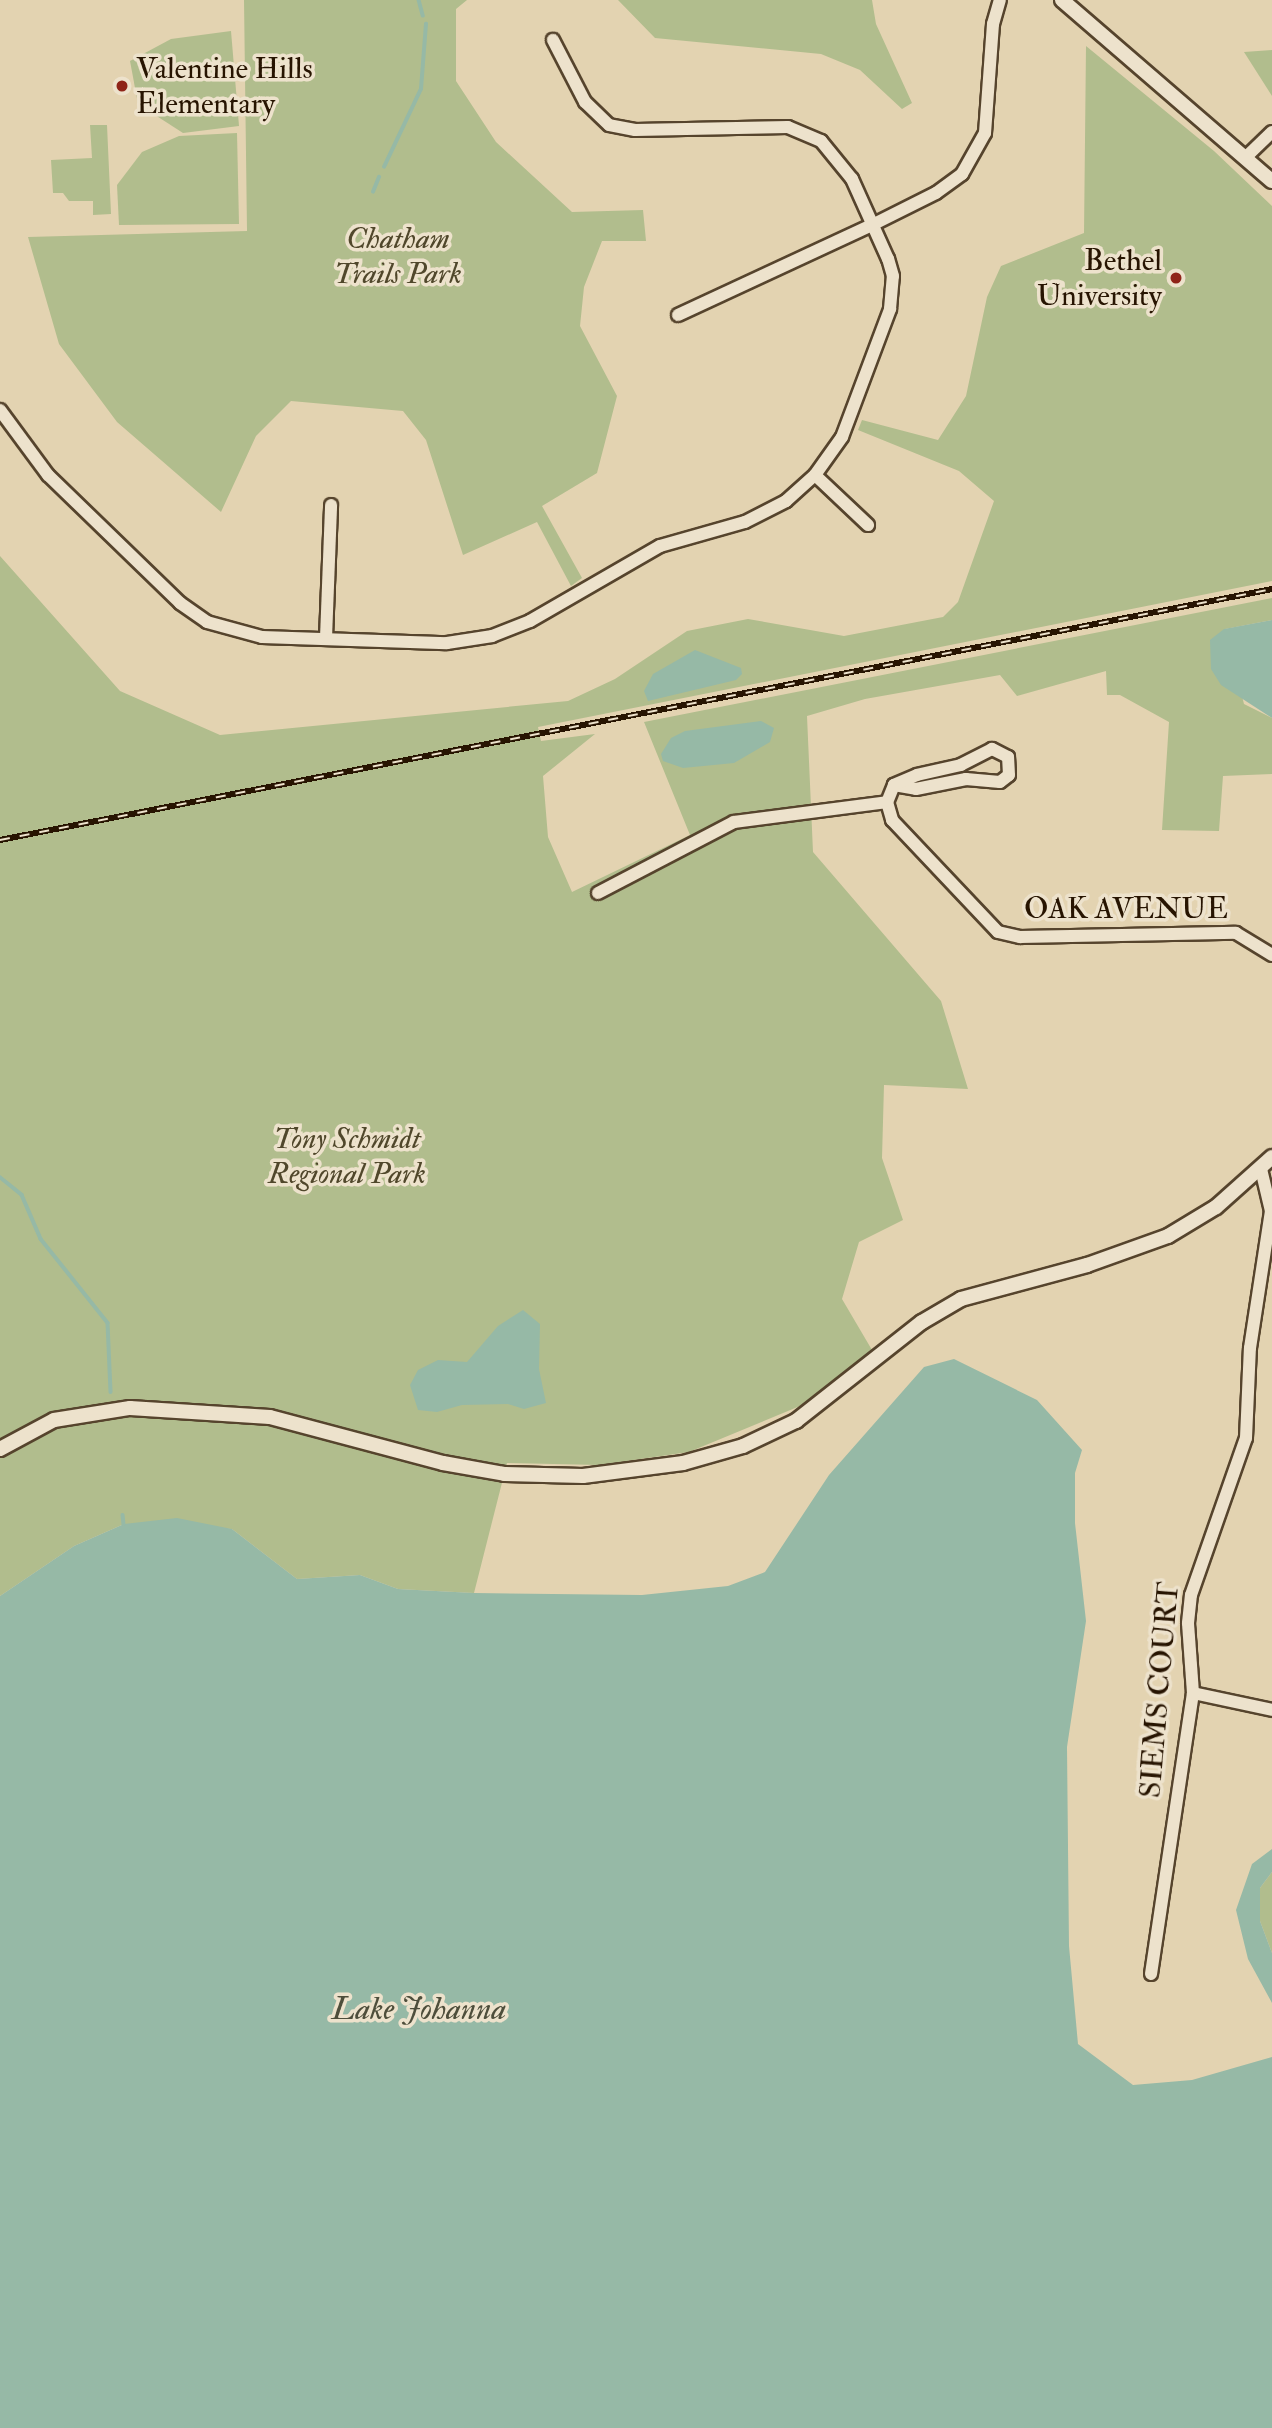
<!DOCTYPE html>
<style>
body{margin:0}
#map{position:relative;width:1272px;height:2428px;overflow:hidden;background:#e3d3b1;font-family:"IM FELL Double Pica",serif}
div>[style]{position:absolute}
.green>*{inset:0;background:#b1bd8d}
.water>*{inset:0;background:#96b9a6}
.stream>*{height:3.5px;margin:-1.75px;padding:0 1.75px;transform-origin:1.75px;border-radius:1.75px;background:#96b9a6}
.roads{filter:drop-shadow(2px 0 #56442d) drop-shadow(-2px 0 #56442d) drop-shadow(0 2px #56442d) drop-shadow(0 -2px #56442d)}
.minor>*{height:12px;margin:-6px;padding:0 6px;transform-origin:6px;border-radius:6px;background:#ede2cc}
.tertiary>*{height:14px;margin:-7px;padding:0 7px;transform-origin:7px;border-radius:7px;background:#ede2cc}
.rail>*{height:6px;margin-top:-3px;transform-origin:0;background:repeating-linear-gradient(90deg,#ede2cc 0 10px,#271401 0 20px);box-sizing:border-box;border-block:2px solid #271401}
.dots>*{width:19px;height:19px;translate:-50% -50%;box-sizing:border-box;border:4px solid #ede2cc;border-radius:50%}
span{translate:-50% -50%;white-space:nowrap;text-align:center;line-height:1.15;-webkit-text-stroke:7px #ede2cc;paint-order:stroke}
.poi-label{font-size:30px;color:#271401}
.left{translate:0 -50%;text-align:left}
.right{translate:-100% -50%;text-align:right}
.park-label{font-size:30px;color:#50472b;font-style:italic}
.street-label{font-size:30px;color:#271401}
.water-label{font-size:32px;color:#4e4e3b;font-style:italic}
</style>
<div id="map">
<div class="green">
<div style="clip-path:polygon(244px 0,467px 0,456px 9px,456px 81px,496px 142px,572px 212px,643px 210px,646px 241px,602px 241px,584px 287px,580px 326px,617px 396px,597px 473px,542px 506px,582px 578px,571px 586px,537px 522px,463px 555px,426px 440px,403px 411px,291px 401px,256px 436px,221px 512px,117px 422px,59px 344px,28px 237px,247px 231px)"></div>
<div style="clip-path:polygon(618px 0,872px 0,876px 24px,912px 103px,902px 109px,860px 70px,821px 54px,655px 38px)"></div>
<div style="clip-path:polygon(231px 31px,239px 126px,183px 133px,138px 104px,130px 61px,171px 39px)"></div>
<div style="clip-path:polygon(1086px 46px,1214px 151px,1272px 206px,1272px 581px,538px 727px,541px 741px,595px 734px,543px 776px,548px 837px,572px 892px,690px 835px,644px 722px,1272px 598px,1272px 620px,1225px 629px,1244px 704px,1272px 718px,1272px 774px,1223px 776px,1219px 831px,1162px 830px,1169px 722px,1120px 695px,1107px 695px,1106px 671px,1017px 696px,1000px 675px,865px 699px,807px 716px,813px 852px,941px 1001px,968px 1089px,884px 1085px,882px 1158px,903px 1220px,859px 1242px,842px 1299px,872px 1350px,800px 1406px,689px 1452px,599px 1465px,507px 1463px,474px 1593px,398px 1589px,360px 1575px,297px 1579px,232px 1529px,124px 1524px,74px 1546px,0 1596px,0 556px,120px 691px,220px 735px,568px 701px,615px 679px,687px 631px,748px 619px,844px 636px,943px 617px,958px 602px,994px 501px,959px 471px,858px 430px,862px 420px,938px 440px,966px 396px,987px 297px,1001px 266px,1084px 233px)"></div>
<div style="clip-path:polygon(1272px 50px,1272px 96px,1244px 52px)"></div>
<div style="clip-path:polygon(90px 125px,107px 125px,111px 214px,93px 215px,93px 201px,69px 201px,63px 193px,53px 193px,51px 160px,92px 158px)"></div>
<div style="clip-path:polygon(237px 133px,239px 224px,119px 225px,117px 185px,142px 152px,179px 136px)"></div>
<div style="clip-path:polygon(1272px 1872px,1272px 1953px,1260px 1921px,1260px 1888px)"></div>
</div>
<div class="water">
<div style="clip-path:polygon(1272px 620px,1272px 718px,1221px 685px,1211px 669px,1210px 640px,1224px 629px)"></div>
<div style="clip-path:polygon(695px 650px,741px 668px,742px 674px,736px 680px,648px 701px,644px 691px,653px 674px)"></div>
<div style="clip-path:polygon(761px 721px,774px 728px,770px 742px,734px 763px,683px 768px,663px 761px,661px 754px,671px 738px,685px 731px)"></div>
<div style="clip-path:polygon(523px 1310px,540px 1324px,539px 1369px,546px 1403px,524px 1409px,508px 1404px,462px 1405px,437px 1412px,418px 1410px,410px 1385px,418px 1370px,438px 1360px,467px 1362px,498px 1326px)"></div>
<div style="clip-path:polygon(954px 1359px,1037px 1400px,1082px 1450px,1075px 1473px,1075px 1523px,1086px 1621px,1067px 1747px,1069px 1946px,1078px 2044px,1133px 2085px,1192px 2080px,1272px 2057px,1272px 2428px,0 2428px,0 1596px,74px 1546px,124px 1524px,177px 1518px,232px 1529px,297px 1579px,360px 1575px,398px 1589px,474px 1593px,642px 1595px,728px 1586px,765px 1572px,829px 1475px,924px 1367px)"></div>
<div style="clip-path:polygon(1272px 1849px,1272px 1872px,1260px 1888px,1260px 1921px,1272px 1953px,1272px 2003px,1248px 1959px,1236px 1910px,1252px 1864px)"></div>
</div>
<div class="stream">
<div style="left:419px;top:0;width:16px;rotate:75deg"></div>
<div style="left:384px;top:167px;width:86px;rotate:-64.6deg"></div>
<div style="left:421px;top:89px;width:65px;rotate:-85.6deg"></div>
<div style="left:373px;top:192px;width:16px;rotate:-68deg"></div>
<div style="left:0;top:1177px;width:28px;rotate:39deg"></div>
<div style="left:22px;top:1195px;width:48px;rotate:66.6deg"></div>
<div style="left:41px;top:1239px;width:107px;rotate:51.4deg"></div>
<div style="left:108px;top:1323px;width:69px;rotate:87.5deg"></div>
<div style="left:123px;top:1515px;width:9px;rotate:84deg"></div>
</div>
<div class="roads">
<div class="minor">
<div style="left:1246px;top:157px;width:36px;rotate:-44deg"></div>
<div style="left:678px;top:315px;width:216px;rotate:-24.9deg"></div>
<div style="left:874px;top:224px;width:69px;rotate:-26.6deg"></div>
<div style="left:936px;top:193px;width:32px;rotate:-36deg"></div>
<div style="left:962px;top:174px;width:47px;rotate:-60.7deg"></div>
<div style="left:985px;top:133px;width:109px;rotate:-85.8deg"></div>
<div style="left:993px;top:24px;width:25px;rotate:-74deg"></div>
<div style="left:0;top:410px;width:81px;rotate:53.6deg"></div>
<div style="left:48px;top:475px;width:184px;rotate:44.1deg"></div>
<div style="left:180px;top:603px;width:33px;rotate:35deg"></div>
<div style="left:207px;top:622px;width:57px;rotate:15.3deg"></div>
<div style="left:262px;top:637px;width:185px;rotate:1.9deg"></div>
<div style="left:447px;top:643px;width:46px;rotate:-8.8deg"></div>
<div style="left:492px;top:636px;width:41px;rotate:-21.5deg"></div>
<div style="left:530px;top:621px;width:150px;rotate:-30deg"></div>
<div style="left:660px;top:546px;width:88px;rotate:-15.8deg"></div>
<div style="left:745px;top:522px;width:46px;rotate:-27.1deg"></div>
<div style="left:786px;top:501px;width:39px;rotate:-42deg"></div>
<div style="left:815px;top:475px;width:47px;rotate:-54.6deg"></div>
<div style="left:842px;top:437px;width:137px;rotate:-69.4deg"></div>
<div style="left:890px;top:309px;width:33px;rotate:-85deg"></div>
<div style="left:893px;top:276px;width:18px;rotate:-106deg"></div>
<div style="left:888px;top:259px;width:88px;rotate:-114.2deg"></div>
<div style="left:852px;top:179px;width:49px;rotate:-129.2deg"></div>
<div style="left:821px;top:141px;width:36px;rotate:-157deg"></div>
<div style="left:788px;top:127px;width:153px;rotate:178.9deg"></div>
<div style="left:635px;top:130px;width:26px;rotate:-169deg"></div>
<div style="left:609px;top:125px;width:33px;rotate:-136deg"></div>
<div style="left:585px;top:102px;width:70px;rotate:-117.3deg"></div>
<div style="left:815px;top:475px;width:73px;rotate:43.3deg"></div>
<div style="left:326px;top:638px;width:133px;rotate:-87.8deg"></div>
<div style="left:894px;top:785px;width:22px;rotate:10deg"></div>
<div style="left:916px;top:789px;width:51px;rotate:-11.3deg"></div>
<div style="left:966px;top:779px;width:34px;rotate:5deg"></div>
<div style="left:1000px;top:782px;width:11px;rotate:-38deg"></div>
<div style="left:1009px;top:775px;width:18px;rotate:-93deg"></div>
<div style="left:1008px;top:757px;width:18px;rotate:-153deg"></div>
<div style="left:992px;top:749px;width:35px;rotate:153deg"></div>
<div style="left:961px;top:765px;width:45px;rotate:167.2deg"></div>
<div style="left:917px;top:775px;width:25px;rotate:157deg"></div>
<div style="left:894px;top:785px;width:18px;rotate:112deg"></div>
<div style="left:887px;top:802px;width:19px;rotate:74deg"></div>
<div style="left:892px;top:820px;width:154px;rotate:46.6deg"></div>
<div style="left:998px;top:932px;width:23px;rotate:13deg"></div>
<div style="left:1020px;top:937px;width:216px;rotate:-1.1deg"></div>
<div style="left:1236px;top:933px;width:42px;rotate:31.4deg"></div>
<div style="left:598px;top:893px;width:153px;rotate:-27.6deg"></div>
<div style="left:734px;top:822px;width:154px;rotate:-7.4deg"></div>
<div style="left:1193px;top:1693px;width:81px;rotate:12.1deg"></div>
<div style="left:1151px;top:1974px;width:284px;rotate:-81.5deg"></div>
<div style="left:1193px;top:1693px;width:70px;rotate:-94.1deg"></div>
<div style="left:1188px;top:1623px;width:28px;rotate:-84deg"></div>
<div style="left:1191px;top:1595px;width:166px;rotate:-70.7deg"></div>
<div style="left:1246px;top:1438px;width:90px;rotate:-87.5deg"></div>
<div style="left:1250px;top:1348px;width:139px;rotate:-81.3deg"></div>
<div style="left:1271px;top:1211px;width:43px;rotate:-103.4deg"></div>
</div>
<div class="tertiary">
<div style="left:1062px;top:0;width:277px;rotate:40.8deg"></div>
<div style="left:0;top:1449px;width:61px;rotate:-28.2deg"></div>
<div style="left:54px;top:1420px;width:77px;rotate:-9deg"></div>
<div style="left:130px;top:1408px;width:140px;rotate:3.7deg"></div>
<div style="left:270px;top:1417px;width:179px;rotate:14.9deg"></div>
<div style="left:443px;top:1463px;width:63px;rotate:10.1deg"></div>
<div style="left:505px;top:1474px;width:78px;rotate:1.5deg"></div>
<div style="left:583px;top:1476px;width:101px;rotate:-7.4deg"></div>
<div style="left:683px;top:1463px;width:62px;rotate:-15.8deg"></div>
<div style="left:743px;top:1446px;width:59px;rotate:-25.3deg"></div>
<div style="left:796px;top:1421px;width:160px;rotate:-38.2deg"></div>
<div style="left:922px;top:1322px;width:45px;rotate:-30.5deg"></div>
<div style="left:961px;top:1299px;width:131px;rotate:-15.1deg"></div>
<div style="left:1087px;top:1265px;width:86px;rotate:-19.7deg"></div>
<div style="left:1168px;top:1236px;width:56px;rotate:-31.1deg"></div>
<div style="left:1216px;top:1207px;width:75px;rotate:-41.8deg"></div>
</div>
</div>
<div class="rail">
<div style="left:0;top:840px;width:1297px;rotate:-11.16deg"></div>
</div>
<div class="dots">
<div style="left:122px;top:86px;background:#8f2418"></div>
<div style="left:1176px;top:278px;background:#8f2418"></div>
</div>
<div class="poi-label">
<span class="left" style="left:136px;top:86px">Valentine Hills<br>Elementary</span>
<span class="right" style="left:1162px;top:278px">Bethel<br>University</span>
</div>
<div class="park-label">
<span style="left:398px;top:256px">Chatham<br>Trails Park</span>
<span style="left:347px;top:1156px">Tony Schmidt<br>Regional Park</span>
</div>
<div class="street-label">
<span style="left:1126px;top:909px">OAK AVENUE</span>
<span style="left:1160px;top:1690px;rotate:-85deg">SIEMS COURT</span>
</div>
<div class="water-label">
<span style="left:419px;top:2009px">Lake Johanna</span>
</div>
</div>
